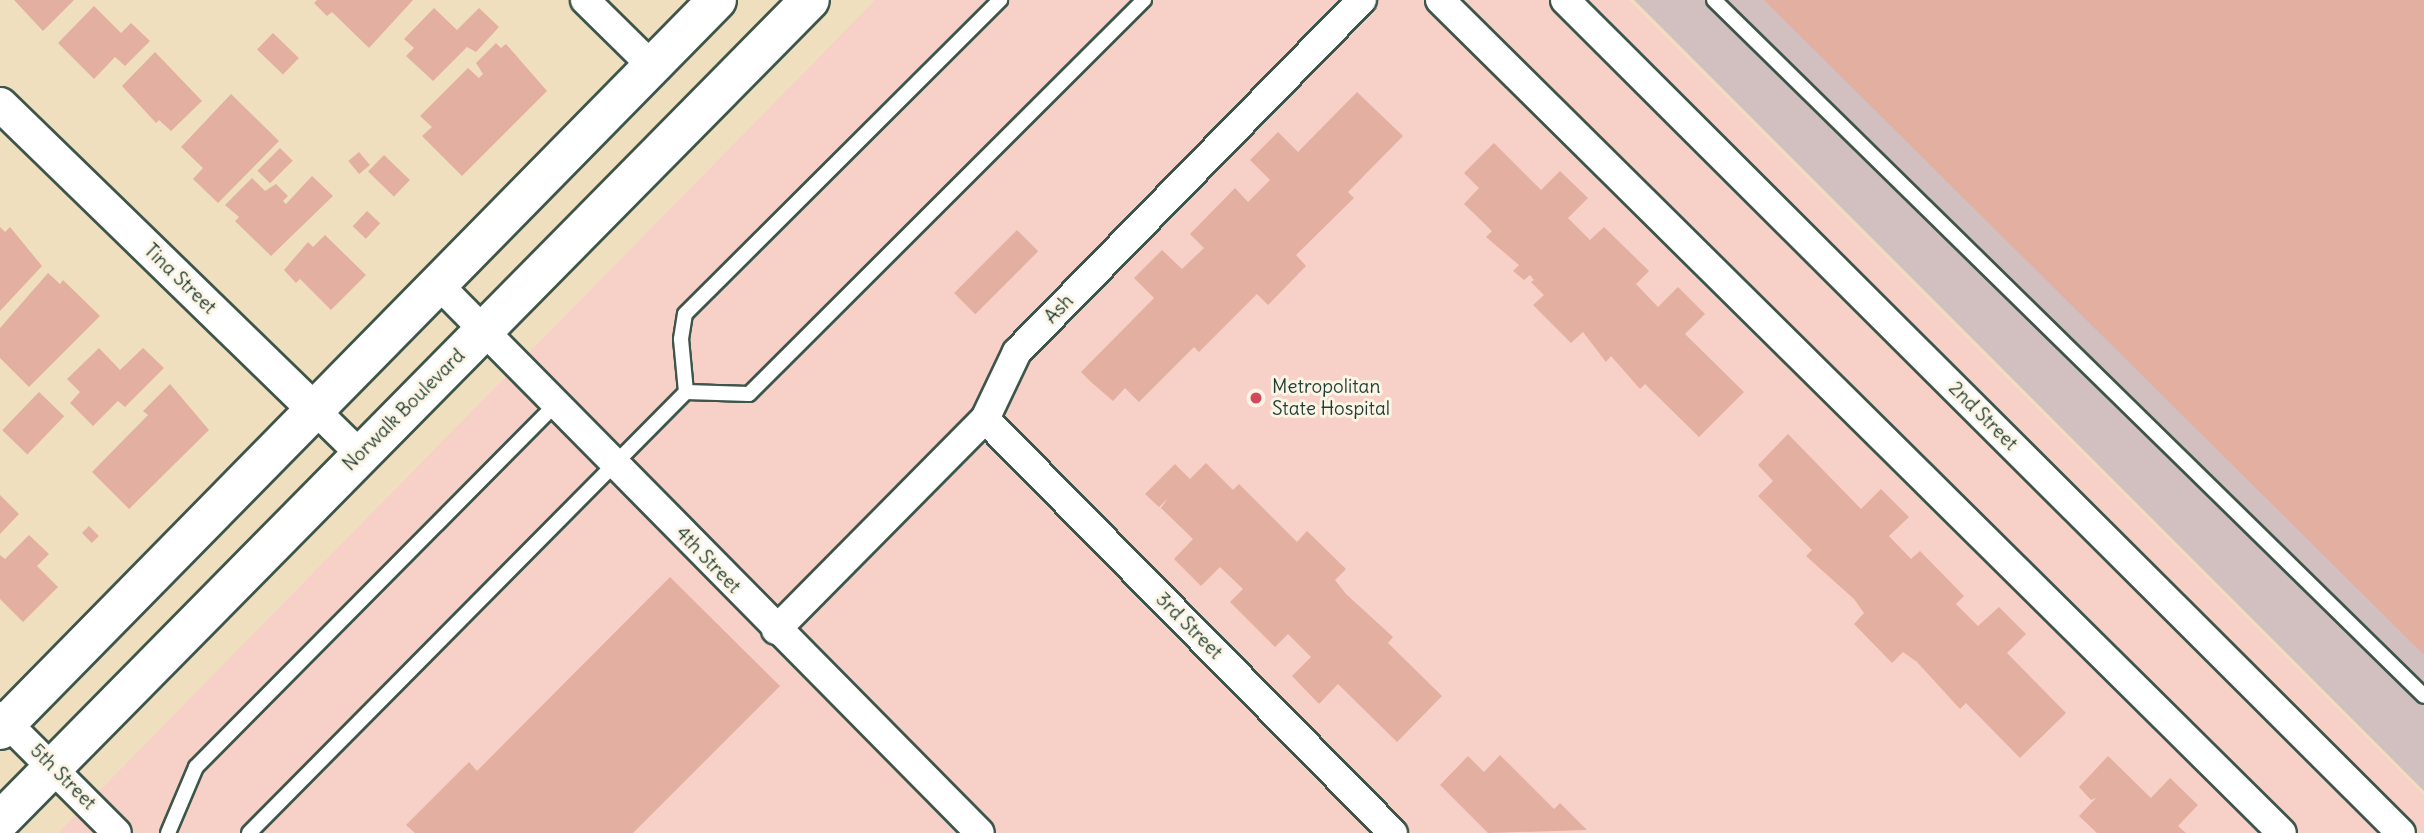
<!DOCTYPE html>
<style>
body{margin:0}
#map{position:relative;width:2424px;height:833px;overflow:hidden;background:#efdfbf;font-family:Delius,sans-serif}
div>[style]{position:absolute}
.built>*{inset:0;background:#f7d1c7}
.industrial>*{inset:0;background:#d2bfc0}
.building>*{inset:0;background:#e3afa0;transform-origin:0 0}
.roads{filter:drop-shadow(2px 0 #3e5549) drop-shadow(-2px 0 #3e5549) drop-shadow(0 2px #3e5549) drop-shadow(0 -2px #3e5549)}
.service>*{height:14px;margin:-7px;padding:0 7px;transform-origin:7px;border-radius:7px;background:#fff}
.minor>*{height:28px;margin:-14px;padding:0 14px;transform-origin:14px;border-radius:14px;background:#fff}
.tertiary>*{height:33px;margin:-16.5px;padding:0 16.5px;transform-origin:16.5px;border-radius:16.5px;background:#fff}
.secondary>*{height:38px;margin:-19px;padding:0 19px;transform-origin:19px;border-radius:19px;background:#fff}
.dots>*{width:19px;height:19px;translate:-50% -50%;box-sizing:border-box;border:4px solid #fcf5e5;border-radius:50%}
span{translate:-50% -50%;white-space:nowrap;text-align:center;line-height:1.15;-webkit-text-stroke:6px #fcf5e5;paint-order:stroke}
.street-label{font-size:19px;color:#1f3d34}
.poi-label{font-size:19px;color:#1f3d34}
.left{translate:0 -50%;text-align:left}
</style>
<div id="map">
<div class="built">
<div style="clip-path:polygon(875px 0,1629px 0,2424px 795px,2424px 833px,58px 833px)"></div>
</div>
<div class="industrial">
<div style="clip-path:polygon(1634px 0,2424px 0,2424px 791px)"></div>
</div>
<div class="building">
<div style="clip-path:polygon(14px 0,74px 0,43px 31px)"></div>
<div style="clip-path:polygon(317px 0,413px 0,369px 48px,332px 12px,327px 16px,314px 3px)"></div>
<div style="clip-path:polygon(1764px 0,2424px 0,2424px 655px)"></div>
<div style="clip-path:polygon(94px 6px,121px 33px,131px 23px,150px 41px,125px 66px,115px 57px,94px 79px,58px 43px)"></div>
<div style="clip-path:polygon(434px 8px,457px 30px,479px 8px,499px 27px,476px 52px,467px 47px,433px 81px,406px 56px,414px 48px,404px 39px)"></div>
<div style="left:273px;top:33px;width:36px;height:23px;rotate:44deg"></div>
<div style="clip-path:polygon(496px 43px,501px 48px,506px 44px,547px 91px,462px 176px,422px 136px,432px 127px,420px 116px,468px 68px,479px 78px,483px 74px,476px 63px)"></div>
<div style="clip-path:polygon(155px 52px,202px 101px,171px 131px,159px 120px,156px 123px,122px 86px)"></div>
<div style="clip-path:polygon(1357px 92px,1403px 136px,1348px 192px,1354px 198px,1296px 255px,1306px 266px,1268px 305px,1257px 294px,1199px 352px,1194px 347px,1139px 402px,1125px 388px,1113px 401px,1091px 382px,1081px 372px,1154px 298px,1134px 278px,1162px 250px,1182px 269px,1204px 248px,1190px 234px,1235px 188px,1248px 202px,1270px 180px,1250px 160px,1278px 132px,1298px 152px)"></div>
<div style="clip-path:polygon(231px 94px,279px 141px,218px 203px,193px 179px,203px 168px,181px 147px)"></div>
<div style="clip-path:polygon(1494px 143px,1541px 190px,1560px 171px,1588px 198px,1568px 218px,1590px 240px,1604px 227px,1649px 271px,1636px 284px,1658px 307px,1678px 287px,1705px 314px,1685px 334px,1744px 392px,1699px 437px,1645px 384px,1640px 389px,1611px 356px,1606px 362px,1583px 332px,1571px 343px,1533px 305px,1544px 295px,1531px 282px,1534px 280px,1530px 275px,1524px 280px,1513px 271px,1519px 265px,1486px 237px,1492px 231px,1464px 204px,1479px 188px,1464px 173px)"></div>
<div style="left:280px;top:148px;width:18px;height:32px;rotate:45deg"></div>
<div style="left:359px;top:152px;width:17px;height:14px;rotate:50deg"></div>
<div style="left:384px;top:155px;width:36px;height:23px;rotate:44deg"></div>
<div style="clip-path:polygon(312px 176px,333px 196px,271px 256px,235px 221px,239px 217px,225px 205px,252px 178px,265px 191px,276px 184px,288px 196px,283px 201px,286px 204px)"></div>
<div style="left:367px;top:211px;width:18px;height:21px;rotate:43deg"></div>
<div style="clip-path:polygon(0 227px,5px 232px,10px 227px,42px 266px,0 311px)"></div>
<div style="left:1017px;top:230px;width:30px;height:89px;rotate:45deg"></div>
<div style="clip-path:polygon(325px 235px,366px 275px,331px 310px,300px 279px,296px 283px,284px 270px,308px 242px,313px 247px)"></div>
<div style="clip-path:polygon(48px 273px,60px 284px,63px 280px,100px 316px,29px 387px,0 358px,0 328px)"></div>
<div style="clip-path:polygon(99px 348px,120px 370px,143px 348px,164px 368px,125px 407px,118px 401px,93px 426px,70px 403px,80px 392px,67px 379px)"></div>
<div style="clip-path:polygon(170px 384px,209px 430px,129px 509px,92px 472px,148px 415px,143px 411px)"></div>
<div style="left:39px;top:392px;width:35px;height:53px;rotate:44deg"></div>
<div style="clip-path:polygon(1788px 434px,1861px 509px,1881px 489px,1909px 517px,1889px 536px,1911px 559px,1920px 551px,1964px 596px,1956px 604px,1978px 626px,1999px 607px,2026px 634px,2007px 653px,2066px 713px,2020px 758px,1966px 703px,1960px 709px,1917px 662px,1903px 652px,1892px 663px,1854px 624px,1864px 613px,1854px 599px,1806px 556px,1812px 550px,1758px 496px,1773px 481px,1758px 465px)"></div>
<div style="clip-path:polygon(1206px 463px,1233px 490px,1239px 484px,1297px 542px,1307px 531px,1346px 569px,1335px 580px,1346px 594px,1393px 637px,1388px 643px,1442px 696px,1397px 742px,1338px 684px,1319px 704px,1292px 676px,1311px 657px,1288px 634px,1275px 647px,1230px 602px,1243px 589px,1220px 567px,1201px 586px,1174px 559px,1193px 539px,1161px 508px,1168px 498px,1159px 507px,1145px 494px,1175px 464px,1190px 479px)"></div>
<div style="clip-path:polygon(0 495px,19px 514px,0 534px)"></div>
<div style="left:89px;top:526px;width:14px;height:10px;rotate:45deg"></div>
<div style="clip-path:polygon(29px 535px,49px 554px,37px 566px,58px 587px,23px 622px,0 599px,0 555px,5px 559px)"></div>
<div style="clip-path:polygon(670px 577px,780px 686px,633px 833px,415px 833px,406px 825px,469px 762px,477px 771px)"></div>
<div style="clip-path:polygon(1500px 755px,1554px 809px,1560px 803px,1587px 830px,1488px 833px,1440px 785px,1468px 756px,1484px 772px)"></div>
<div style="clip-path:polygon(2108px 756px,2151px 798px,2170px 778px,2198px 805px,2178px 826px,2186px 833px,2097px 833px,2079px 816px,2096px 798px,2091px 800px,2079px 787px)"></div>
</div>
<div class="roads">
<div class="service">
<div style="left:1714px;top:0;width:994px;rotate:44.43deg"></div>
<div style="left:686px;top:392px;width:63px;rotate:1.8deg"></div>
<div style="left:749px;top:394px;width:558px;rotate:-44.93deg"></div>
<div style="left:686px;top:392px;width:53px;rotate:-95.4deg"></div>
<div style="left:681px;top:339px;width:25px;rotate:-81deg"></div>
<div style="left:685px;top:314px;width:445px;rotate:-44.9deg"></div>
<div style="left:168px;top:833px;width:72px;rotate:-67deg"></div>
<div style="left:196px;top:767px;width:511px;rotate:-45.24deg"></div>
<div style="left:249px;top:833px;width:621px;rotate:-45.26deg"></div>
</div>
<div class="minor">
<div style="left:585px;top:0;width:94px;rotate:44.6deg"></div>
<div style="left:1440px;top:0;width:1184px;rotate:44.69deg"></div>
<div style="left:1565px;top:0;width:1180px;rotate:44.9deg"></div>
<div style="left:438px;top:284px;width:771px;rotate:45.37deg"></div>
<div style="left:314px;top:409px;width:64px;rotate:44.4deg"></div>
<div style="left:985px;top:419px;width:581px;rotate:45.42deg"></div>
<div style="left:776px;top:630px;width:297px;rotate:-45.3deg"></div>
<div style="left:985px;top:419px;width:74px;rotate:-64.5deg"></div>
<div style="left:1017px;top:352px;width:493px;rotate:-45.6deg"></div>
<div style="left:0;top:716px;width:165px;rotate:45deg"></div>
</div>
<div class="tertiary">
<div style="left:0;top:104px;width:438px;rotate:44.2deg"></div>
</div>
<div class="secondary">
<div style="left:0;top:730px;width:1023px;rotate:-45.51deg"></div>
<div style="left:0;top:821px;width:1153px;rotate:-45.39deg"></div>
</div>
</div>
<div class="dots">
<div style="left:1256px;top:398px;background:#d1495b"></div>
</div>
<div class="street-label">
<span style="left:180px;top:279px;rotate:44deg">Tina Street</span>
<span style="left:1059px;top:309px;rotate:-46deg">Ash</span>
<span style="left:404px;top:410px;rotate:-45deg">Norwalk Boulevard</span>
<span style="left:1983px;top:416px;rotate:45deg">2nd Street</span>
<span style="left:708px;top:560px;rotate:46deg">4th Street</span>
<span style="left:1189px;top:626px;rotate:45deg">3rd Street</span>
<span style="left:63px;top:777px;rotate:45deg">5th Street</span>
</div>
<div class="poi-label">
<span class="left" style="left:1272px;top:398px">Metropolitan<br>State Hospital</span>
</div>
</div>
